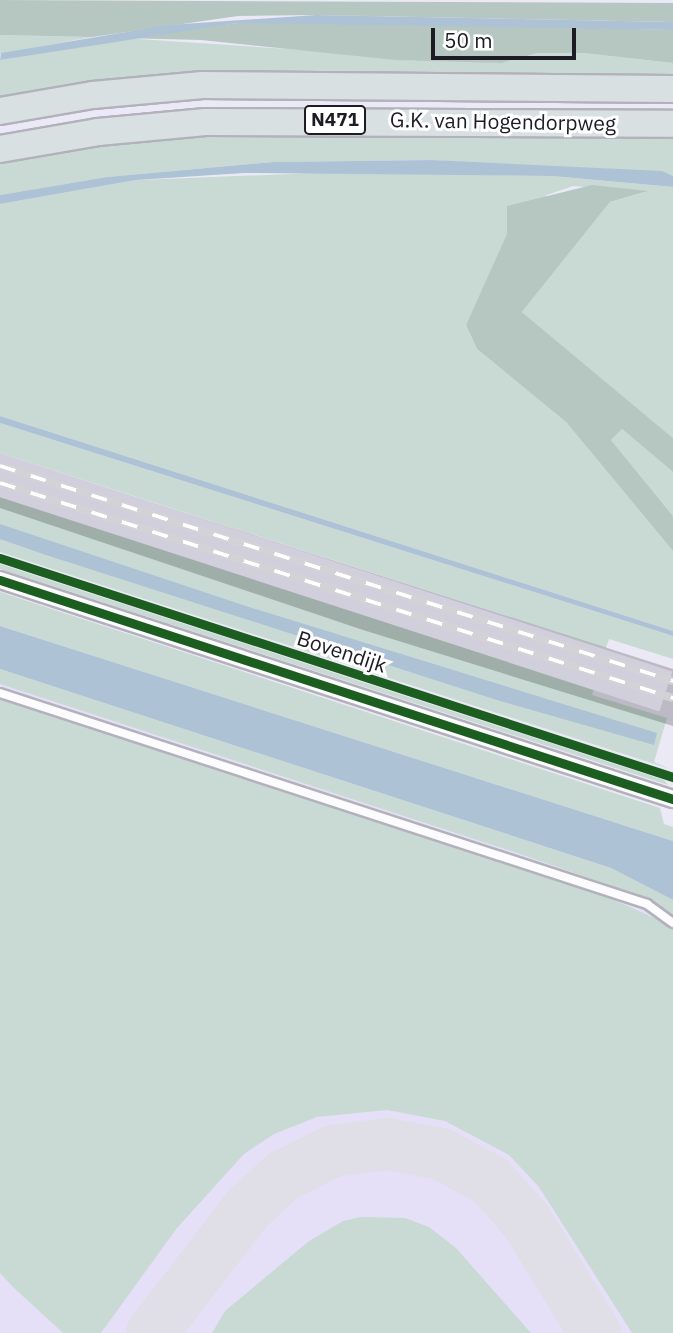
<!DOCTYPE html>
<style>
body{margin:0}
#map{position:relative;width:673px;height:1333px;overflow:hidden;background:#ece9f6;font-family:"IBM Plex Sans",sans-serif}
div>[style]{position:absolute}
.built>*{inset:0;background:#e5e0f7}
.green>*{inset:0;background:#c9dad5}
.forest>*{inset:0;background:#b6c7c2}
.water>*{inset:0;background:#aec2d6}
.shadow>*{inset:0;background:#0003}
.taxiway>*{height:52px;margin:-26px;padding:0 26px;transform-origin:26px;border-radius:26px;background:#e0dee6}
.building>*{inset:0;background:#d1cfdb;transform-origin:0 0}
.roads{filter:drop-shadow(2px 0 #b3b1bb) drop-shadow(-2px 0 #b3b1bb) drop-shadow(0 2px #b3b1bb) drop-shadow(0 -2px #b3b1bb)}
.lane>*{height:8px;margin:-4px;padding:0 4px;transform-origin:4px;border-radius:4px;background:#fcfcfe}
.street>*{height:16px;margin:-8px;padding:0 8px;transform-origin:8px;border-radius:8px;background:#fcfcfe}
.primary>*{height:26px;margin:-13px;padding:0 13px;transform-origin:13px;border-radius:13px;background:#d8e0e2}
.rail>*{height:8px;margin-top:-4px;transform-origin:0;background:repeating-linear-gradient(90deg,#fff 0 16px,#d3d2d7 0 32px);box-sizing:border-box;border-block:2px solid #d3d2d7}
.cycleway>*{height:9px;margin:-4.5px;padding:0 4.5px;transform-origin:4.5px;border-radius:4.5px;background:#1b5e20}
span{translate:-50% -50%;white-space:nowrap;text-align:center;line-height:1.15;-webkit-text-stroke:6px #fff;paint-order:stroke}
.shield-label span{padding:2px 5px;background:#fff;border:2px solid;border-radius:5px;-webkit-text-stroke-width:0}
.shield-label{font-size:19px;color:#1d1b23;font-weight:700}
.street-label{font-size:21px;color:#1d1b23}
.scale{position:absolute;left:431px;top:28px;width:145px;height:32px;box-sizing:border-box;border:4px solid #1d1b23;border-top:0;padding-left:9px;font-size:21px;line-height:24px;white-space:nowrap;color:#1d1b23;-webkit-text-stroke:5px #fff;paint-order:stroke}
</style>
<div id="map">
<div class="built">
<div style="clip-path:polygon(0 681px,609px 874px,673px 906px,673px 1333px,0 1333px)"></div>
</div>
<div class="green">
<div style="clip-path:polygon(0 35px,92px 37px,0 54px)"></div>
<div style="clip-path:polygon(123px 38px,502px 63px,538px 53px,583px 53px,673px 63px,673px 76px,252px 73px,0 101px,0 60px)"></div>
<div style="clip-path:polygon(231px 131px,673px 134px,673px 176px,432px 160px,274px 162px,107px 177px,0 195px,0 158px)"></div>
<div style="clip-path:polygon(341px 172px,552px 176px,673px 187px,673px 438px,522px 312px,610px 202px,645px 192px,573px 186px,547px 195px,508px 234px,466px 325px,477px 349px,566px 422px,673px 551px,673px 631px,0 416px,0 204px,136px 180px)"></div>
<div style="clip-path:polygon(0 423px,673px 636px,673px 659px,609px 639px,606px 648px,0 453px)"></div>
<div style="clip-path:polygon(622px 429px,673px 472px,673px 516px,611px 440px)"></div>
<div style="clip-path:polygon(0 495px,595px 686px,592px 695px,667px 718px,654px 762px,670px 769px,0 552px)"></div>
<div style="clip-path:polygon(0 564px,664px 780px,668px 785px,0 569px)"></div>
<div style="clip-path:polygon(0 592px,660px 808px,664px 824px,673px 827px,673px 841px,0 626px)"></div>
<div style="clip-path:polygon(0 669px,611px 868px,673px 900px,673px 915px,644px 897px,511px 851px,0 684px)"></div>
<div style="clip-path:polygon(0 699px,605px 896px,664px 922px,673px 930px,673px 1333px,632px 1333px,539px 1187px,509px 1155px,445px 1121px,387px 1110px,317px 1117px,274px 1134px,244px 1154px,177px 1228px,101px 1333px,63px 1333px,13px 1287px,0 1273px)"></div>
<div style="clip-path:polygon(361px 1217px,405px 1218px,429px 1227px,456px 1248px,531px 1333px,212px 1333px,225px 1311px,309px 1241px,343px 1221px)"></div>
</div>
<div class="forest">
<div style="clip-path:polygon(0 0,673px 3px,673px 22px,316px 15px,238px 16px,92px 37px,0 35px)"></div>
<div style="clip-path:polygon(316px 21px,673px 30px,673px 63px,583px 53px,538px 53px,502px 63px,396px 60px,201px 40px,123px 38px,238px 23px)"></div>
<div style="clip-path:polygon(592px 185px,648px 191px,610px 202px,522px 312px,673px 438px,673px 472px,622px 429px,611px 440px,673px 516px,673px 551px,566px 422px,477px 349px,466px 325px,507px 234px,507px 206px)"></div>
</div>
<div class="water">
<div style="clip-path:polygon(316px 15px,673px 22px,673px 30px,238px 23px,0 60px,1px 53px,168px 25px)"></div>
<div style="clip-path:polygon(432px 160px,662px 171px,673px 176px,673px 187px,552px 176px,244px 173px,136px 180px,0 204px,0 195px,107px 177px,274px 162px)"></div>
<div style="clip-path:polygon(0 416px,673px 631px,673px 636px,0 423px)"></div>
<div style="clip-path:polygon(0 524px,249px 607px,657px 733px,654px 745px,500px 701px,43px 554px,0 539px)"></div>
<div style="clip-path:polygon(0 626px,673px 841px,673px 900px,611px 868px,0 669px)"></div>
</div>
<div class="shadow">
<div style="clip-path:polygon(0 454px,673px 669px,673px 726px,363px 630px,0 508px)"></div>
</div>
<div class="taxiway">
<div style="left:152px;top:1333px;width:158px;rotate:-52.5deg"></div>
<div style="left:248px;top:1208px;width:47px;rotate:-42.4deg"></div>
<div style="left:283px;top:1176px;width:56px;rotate:-26.6deg"></div>
<div style="left:333px;top:1151px;width:55px;rotate:-7.3deg"></div>
<div style="left:388px;top:1144px;width:54px;rotate:10.7deg"></div>
<div style="left:441px;top:1154px;width:55px;rotate:28deg"></div>
<div style="left:490px;top:1180px;width:56px;rotate:48.6deg"></div>
<div style="left:527px;top:1222px;width:130px;rotate:58.5deg"></div>
</div>
<div class="building">
<div style="left:0;top:453px;width:707px;height:42px;rotate:18deg"></div>
</div>
<div class="roads">
<div class="lane">
<div style="left:0;top:693px;width:681px;rotate:18.06deg"></div>
<div style="left:647px;top:904px;width:32px;rotate:36deg"></div>
</div>
<div class="street">
<div style="left:0;top:580px;width:708px;rotate:18.03deg"></div>
</div>
<div class="primary">
<div style="left:0;top:111px;width:94px;rotate:-9.8deg"></div>
<div style="left:93px;top:95px;width:110px;rotate:-5.2deg"></div>
<div style="left:203px;top:85px;width:470px;rotate:0.5deg"></div>
<div style="left:0;top:149px;width:99px;rotate:-9.8deg"></div>
<div style="left:98px;top:132px;width:108px;rotate:-5.3deg"></div>
<div style="left:206px;top:122px;width:467px;rotate:0.2deg"></div>
</div>
</div>
<div class="rail">
<div style="left:0;top:466px;width:707px;rotate:17.72deg"></div>
<div style="left:0;top:483px;width:707px;rotate:17.72deg"></div>
</div>
<div class="cycleway">
<div style="left:0;top:558px;width:708px;rotate:18.03deg"></div>
<div style="left:0;top:580px;width:708px;rotate:18.03deg"></div>
</div>
<div class="shield-label">
<span style="left:335px;top:120px">N471</span>
</div>
<div class="street-label">
<span style="left:503px;top:121px;rotate:1deg">G.K. van Hogendorpweg</span>
<span style="left:342px;top:651px;rotate:18deg">Bovendijk</span>
</div>
<div class="scale">50 m</div>
</div>
